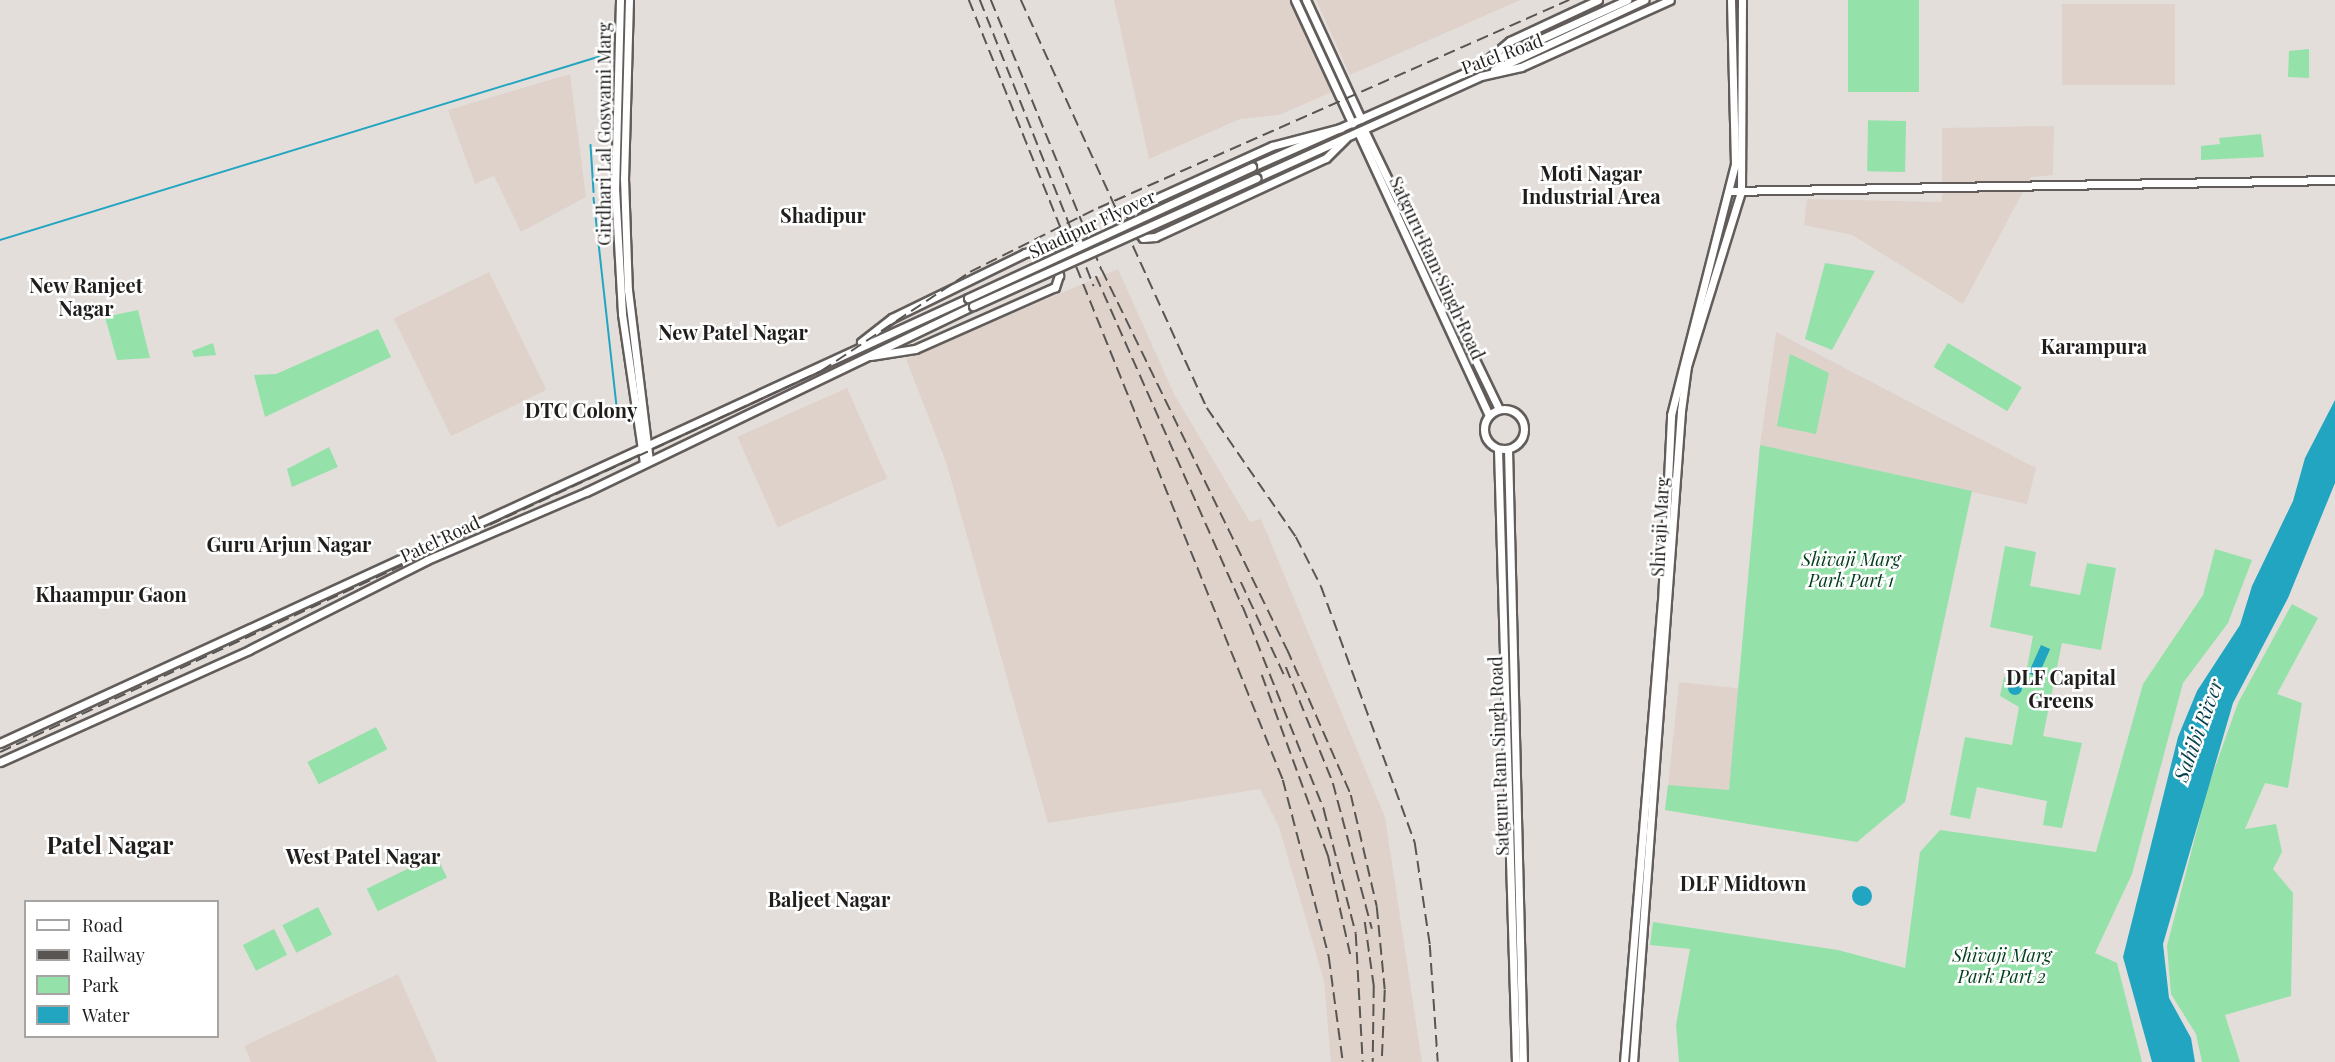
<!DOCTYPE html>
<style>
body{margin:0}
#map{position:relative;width:2335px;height:1062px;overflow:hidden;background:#e4dedb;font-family:"Playfair Display",serif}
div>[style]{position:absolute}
.built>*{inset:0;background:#dfd2cb;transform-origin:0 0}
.green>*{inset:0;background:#94e1a9;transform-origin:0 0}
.water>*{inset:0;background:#21a5c1;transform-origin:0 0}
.round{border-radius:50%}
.stream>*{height:1.5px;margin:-0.75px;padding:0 0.75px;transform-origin:0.75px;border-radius:0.75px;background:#21a5c1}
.roads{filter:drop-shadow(2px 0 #625d5a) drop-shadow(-2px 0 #625d5a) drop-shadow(0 2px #625d5a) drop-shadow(0 -2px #625d5a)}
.secondary>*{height:7px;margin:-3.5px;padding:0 3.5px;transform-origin:3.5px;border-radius:3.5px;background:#fff}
.secondary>.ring{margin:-3.5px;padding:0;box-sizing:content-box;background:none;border:7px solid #fff;border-radius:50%}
.rail>*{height:1.5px;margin-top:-0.75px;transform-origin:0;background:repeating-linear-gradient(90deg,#585552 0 12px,transparent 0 18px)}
.bridges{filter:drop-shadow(2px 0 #625d5a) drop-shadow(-2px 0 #625d5a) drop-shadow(0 2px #625d5a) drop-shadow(0 -2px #625d5a)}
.secondary-bridge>*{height:7px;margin:-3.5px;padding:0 3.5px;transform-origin:3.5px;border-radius:3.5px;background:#fff}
span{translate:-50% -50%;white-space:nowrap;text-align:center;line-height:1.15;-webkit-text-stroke:5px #fff;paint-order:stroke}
.street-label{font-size:18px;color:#201e1c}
.park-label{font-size:18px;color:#003d1a;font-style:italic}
.neighbourhood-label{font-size:20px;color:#201e1c;font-weight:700}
.water-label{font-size:20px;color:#073f4b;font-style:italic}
.district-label{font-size:24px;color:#201e1c;font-weight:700}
.legend{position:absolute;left:24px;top:900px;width:195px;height:138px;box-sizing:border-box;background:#fff;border:2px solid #a6a5a4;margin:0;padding:8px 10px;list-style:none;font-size:18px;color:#201e1c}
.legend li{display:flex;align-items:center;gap:12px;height:30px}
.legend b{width:30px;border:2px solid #a6a5a4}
</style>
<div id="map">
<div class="built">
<div style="clip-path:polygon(1114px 0,1293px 0,1334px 91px,1279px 115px,1240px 119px,1149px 159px)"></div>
<div style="clip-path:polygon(1316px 0,1520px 0,1350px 75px)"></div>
<div style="left:2175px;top:4px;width:81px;height:113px;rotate:90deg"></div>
<div style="clip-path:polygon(570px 74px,586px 197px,521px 232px,494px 176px,475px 184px,448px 110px)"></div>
<div style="clip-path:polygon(2054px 126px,2053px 175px,2031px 177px,1963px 304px,1852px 235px,1804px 225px,1807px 199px,1942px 202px,1942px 128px)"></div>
<div style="clip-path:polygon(1118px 269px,1174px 394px,1250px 522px,1261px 519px,1385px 817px,1422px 1062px,1331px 1062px,1324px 981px,1279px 827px,1260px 789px,1048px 823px,946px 462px,906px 359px)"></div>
<div style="left:489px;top:272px;width:131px;height:106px;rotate:64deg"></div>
<div style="clip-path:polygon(1776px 332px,2036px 468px,2027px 504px,1760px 445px)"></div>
<div style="left:847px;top:388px;width:99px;height:120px;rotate:66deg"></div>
<div style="left:1679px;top:682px;width:61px;height:104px;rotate:6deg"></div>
<div style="clip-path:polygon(398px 974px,437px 1062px,251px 1062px,244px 1046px)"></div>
</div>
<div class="green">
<div style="left:1848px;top:0;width:71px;height:92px"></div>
<div style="clip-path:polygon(2309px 49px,2309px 78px,2288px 77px,2289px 51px)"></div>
<div style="left:1906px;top:121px;width:51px;height:38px;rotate:91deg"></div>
<div style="clip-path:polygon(2261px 134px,2264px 157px,2201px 160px,2201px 146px,2220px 144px,2219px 138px)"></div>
<div style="clip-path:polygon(1825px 263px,1875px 271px,1832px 350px,1805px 339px)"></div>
<div style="clip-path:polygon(138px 310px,150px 358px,117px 360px,105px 317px)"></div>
<div style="clip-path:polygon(378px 329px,391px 357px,265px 417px,254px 375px,276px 374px)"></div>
<div style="clip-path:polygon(213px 343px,216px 355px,194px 357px,192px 351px)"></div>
<div style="left:1948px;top:343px;width:86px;height:28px;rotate:31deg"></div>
<div style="clip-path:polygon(1790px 354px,1829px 373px,1816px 434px,1777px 426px)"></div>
<div style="clip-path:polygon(1760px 445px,1972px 491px,1905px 802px,1857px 842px,1665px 810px,1668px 785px,1729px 790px)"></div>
<div style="clip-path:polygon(329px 447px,338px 467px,292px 487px,287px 469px)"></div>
<div style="clip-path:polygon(2005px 546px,2036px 552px,2030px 586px,2080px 595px,2087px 563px,2116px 568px,2101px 650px,2062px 643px,2043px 736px,2082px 743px,2062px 828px,2043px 825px,2047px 801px,1977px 787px,1970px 819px,1950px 815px,1965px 737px,2012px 745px,2019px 707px,2000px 696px,2004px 677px,2026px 673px,2033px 636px,1990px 627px)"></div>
<div style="clip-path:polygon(2215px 549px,2252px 560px,2228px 623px,2183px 683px,2132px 874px,2095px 953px,2117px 963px,2142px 1062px,1679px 1062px,1676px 1025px,1690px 949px,1650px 945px,1653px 922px,1838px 950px,1905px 968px,1920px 852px,1940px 830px,2096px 852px,2143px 684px,2203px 595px)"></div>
<div style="clip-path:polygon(2292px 604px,2318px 618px,2277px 694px,2302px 703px,2288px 788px,2265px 783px,2245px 829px,2276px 824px,2282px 852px,2273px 869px,2293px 893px,2291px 996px,2225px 1015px,2240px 1062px,2202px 1062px,2196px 1034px,2171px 994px,2167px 946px,2208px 787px,2238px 703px)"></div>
<div style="left:376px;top:727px;width:25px;height:77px;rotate:63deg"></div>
<div style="left:436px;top:855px;width:25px;height:77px;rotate:64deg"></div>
<div style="left:318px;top:907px;width:31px;height:40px;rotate:63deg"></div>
<div style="left:274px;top:929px;width:29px;height:35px;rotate:63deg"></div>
</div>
<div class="water">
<div style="clip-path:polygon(2335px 400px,2335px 483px,2288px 598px,2233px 703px,2163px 944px,2169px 998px,2191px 1038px,2195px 1062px,2152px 1062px,2123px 957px,2178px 737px,2197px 691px,2240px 625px,2252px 586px,2293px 501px,2305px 458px)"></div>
<div style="left:2041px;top:645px;width:10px;height:31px;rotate:24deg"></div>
<div class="round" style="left:2008px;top:681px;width:14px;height:14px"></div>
<div class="round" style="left:1852px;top:886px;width:20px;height:20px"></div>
</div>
<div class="stream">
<div style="left:591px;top:145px;width:47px;rotate:86.3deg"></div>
<div style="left:594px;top:198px;width:220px;rotate:83.7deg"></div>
<div style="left:0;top:240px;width:629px;rotate:-17.02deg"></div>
</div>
<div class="roads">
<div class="secondary">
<div style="left:620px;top:0;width:188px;rotate:91.5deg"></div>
<div style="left:615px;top:188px;width:126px;rotate:86.8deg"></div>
<div style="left:622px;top:314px;width:151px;rotate:81.6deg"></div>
<div style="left:629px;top:0;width:178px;rotate:91.6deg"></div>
<div style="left:624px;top:178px;width:112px;rotate:88deg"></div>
<div style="left:628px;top:290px;width:171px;rotate:83deg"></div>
<div style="left:1295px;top:0;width:136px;rotate:65.1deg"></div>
<div style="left:1306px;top:0;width:131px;rotate:65.2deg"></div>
<div style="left:1488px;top:63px;width:153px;rotate:-24.4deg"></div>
<div style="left:1494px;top:70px;width:166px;rotate:-25deg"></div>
<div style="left:1341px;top:128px;width:71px;rotate:165.4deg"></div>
<div style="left:1272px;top:146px;width:145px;rotate:155.6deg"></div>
<div style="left:1140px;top:206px;width:11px;rotate:142deg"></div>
<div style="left:1131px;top:213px;width:15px;rotate:79deg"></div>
<div style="left:1134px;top:228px;width:13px;rotate:48deg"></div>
<div style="left:1143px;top:238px;width:12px;rotate:-5deg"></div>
<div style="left:1155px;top:237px;width:188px;rotate:-24.8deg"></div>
<div style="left:1326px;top:158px;width:28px;rotate:-45deg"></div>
<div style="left:1364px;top:130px;width:310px;rotate:64.2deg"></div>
<div style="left:1358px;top:132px;width:312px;rotate:65.2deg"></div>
<div style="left:1252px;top:167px;width:249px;rotate:-23.9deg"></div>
<div style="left:1480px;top:66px;width:39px;rotate:-40deg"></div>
<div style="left:1510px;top:41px;width:97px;rotate:-25deg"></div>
<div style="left:1256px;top:178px;width:247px;rotate:-24.4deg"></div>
<div style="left:1481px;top:76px;width:41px;rotate:-12.7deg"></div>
<div style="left:1521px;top:67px;width:163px;rotate:-24.2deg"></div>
<div style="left:1729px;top:191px;width:606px;rotate:-1.04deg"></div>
<div style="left:861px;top:342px;width:39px;rotate:-38deg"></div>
<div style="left:892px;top:318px;width:148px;rotate:-26deg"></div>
<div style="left:1025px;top:253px;width:17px;rotate:-13deg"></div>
<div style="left:1042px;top:249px;width:11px;rotate:34deg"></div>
<div style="left:1051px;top:255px;width:22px;rotate:68deg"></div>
<div style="left:1059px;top:275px;width:13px;rotate:108deg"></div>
<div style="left:1055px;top:287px;width:153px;rotate:156.1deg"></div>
<div style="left:915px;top:349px;width:45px;rotate:171deg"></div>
<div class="ring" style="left:1484px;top:409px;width:33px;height:33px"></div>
<div style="left:1498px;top:449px;width:613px;rotate:88.32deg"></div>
<div style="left:1508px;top:449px;width:613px;rotate:88.6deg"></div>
<div style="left:0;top:743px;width:1065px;rotate:-24.69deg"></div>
<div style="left:0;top:762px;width:273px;rotate:-24.2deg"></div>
<div style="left:249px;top:650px;width:199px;rotate:-26.8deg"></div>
<div style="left:427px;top:560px;width:173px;rotate:-23.2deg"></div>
<div style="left:586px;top:492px;width:429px;rotate:-25.7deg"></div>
<div style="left:1624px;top:1062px;width:462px;rotate:-85.3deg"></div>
<div style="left:1662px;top:602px;width:187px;rotate:-87.2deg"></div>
<div style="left:1671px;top:415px;width:259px;rotate:-75.7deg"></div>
<div style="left:1735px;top:164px;width:164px;rotate:-91.4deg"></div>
<div style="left:1633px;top:1062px;width:653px;rotate:-85.78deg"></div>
<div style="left:1681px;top:411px;width:45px;rotate:-82.4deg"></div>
<div style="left:1687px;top:366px;width:182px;rotate:-72.8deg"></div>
<div style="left:1741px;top:192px;width:192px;rotate:-89.7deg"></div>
</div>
</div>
<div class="rail">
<div style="left:969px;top:0;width:841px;rotate:68.07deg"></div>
<div style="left:1283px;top:780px;width:183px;rotate:75.4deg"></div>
<div style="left:1329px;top:957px;width:106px;rotate:82.4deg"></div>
<div style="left:980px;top:0;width:308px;rotate:68.3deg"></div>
<div style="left:991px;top:0;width:292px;rotate:67.7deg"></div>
<div style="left:1102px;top:270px;width:422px;rotate:64deg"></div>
<div style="left:1287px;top:649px;width:159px;rotate:66.3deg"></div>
<div style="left:1351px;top:795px;width:115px;rotate:76.9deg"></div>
<div style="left:1377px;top:907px;width:83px;rotate:84.5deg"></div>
<div style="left:1385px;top:990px;width:72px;rotate:92.4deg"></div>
<div style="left:1021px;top:0;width:448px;rotate:65.5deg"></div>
<div style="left:1207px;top:408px;width:157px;rotate:55.4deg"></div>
<div style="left:1296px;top:537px;width:55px;rotate:63deg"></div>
<div style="left:1321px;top:586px;width:274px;rotate:69.9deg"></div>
<div style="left:1415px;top:843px;width:103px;rotate:81.6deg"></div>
<div style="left:1430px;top:945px;width:117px;rotate:86.1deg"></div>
<div style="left:1096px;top:276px;width:362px;rotate:66.1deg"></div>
<div style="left:1243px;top:607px;width:219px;rotate:68.2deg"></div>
<div style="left:1324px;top:810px;width:128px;rotate:75.5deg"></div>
<div style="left:1356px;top:934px;width:128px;rotate:86.9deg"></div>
<div style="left:1241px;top:582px;width:105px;rotate:65.1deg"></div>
<div style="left:1286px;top:667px;width:125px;rotate:67.9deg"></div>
<div style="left:1333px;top:783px;width:151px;rotate:75deg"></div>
<div style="left:1262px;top:675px;width:192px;rotate:69.9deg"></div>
<div style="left:1328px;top:855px;width:105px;rotate:77.3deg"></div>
<div style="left:0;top:752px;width:905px;rotate:-24.89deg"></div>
<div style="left:821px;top:371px;width:179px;rotate:-33.6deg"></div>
<div style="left:970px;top:272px;width:143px;rotate:-26.6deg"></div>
<div style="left:1098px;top:208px;width:515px;rotate:-23.83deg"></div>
<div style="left:1365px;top:922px;width:65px;rotate:82deg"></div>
<div style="left:1374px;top:986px;width:76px;rotate:90.8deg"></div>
</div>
<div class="bridges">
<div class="secondary-bridge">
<div style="left:968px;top:298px;width:313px;rotate:-24.8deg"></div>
<div style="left:973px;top:306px;width:311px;rotate:-24.3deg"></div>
</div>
</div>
<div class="street-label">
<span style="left:1502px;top:54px;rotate:-20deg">Patel Road</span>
<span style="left:604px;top:134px;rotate:-90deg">Girdhari Lal Goswami Marg</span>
<span style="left:1092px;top:224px;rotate:-25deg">Shadipur Flyover</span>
<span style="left:1437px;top:268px;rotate:65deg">Satguru Ram Singh Road</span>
<span style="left:1660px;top:527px;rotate:-87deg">Shivaji Marg</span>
<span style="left:440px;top:539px;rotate:-25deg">Patel Road</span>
<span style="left:1499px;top:756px;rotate:-92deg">Satguru Ram Singh Road</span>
</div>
<div class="park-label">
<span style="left:1851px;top:570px">Shivaji Marg<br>Park Part 1</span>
<span style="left:2002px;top:966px">Shivaji Marg<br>Park Part 2</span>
</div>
<div class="neighbourhood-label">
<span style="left:1591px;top:184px">Moti Nagar<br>Industrial Area</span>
<span style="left:823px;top:214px">Shadipur</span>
<span style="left:86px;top:296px">New Ranjeet<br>Nagar</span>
<span style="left:733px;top:331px">New Patel Nagar</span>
<span style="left:2094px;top:345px">Karampura</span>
<span style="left:581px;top:409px">DTC Colony</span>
<span style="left:289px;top:543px">Guru Arjun Nagar</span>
<span style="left:111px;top:593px">Khaampur Gaon</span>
<span style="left:2061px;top:688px">DLF Capital<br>Greens</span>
<span style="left:363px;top:855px">West Patel Nagar</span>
<span style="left:1743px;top:882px">DLF Midtown</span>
<span style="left:829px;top:898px">Baljeet Nagar</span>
</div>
<div class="water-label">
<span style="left:2197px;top:730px;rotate:-70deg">Sahibi River</span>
</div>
<div class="district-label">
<span style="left:110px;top:845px">Patel Nagar</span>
</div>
<ul class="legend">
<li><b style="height:8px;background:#fff"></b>Road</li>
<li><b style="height:8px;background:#585552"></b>Railway</li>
<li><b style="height:16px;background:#94e1a9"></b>Park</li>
<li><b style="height:16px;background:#21a5c1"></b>Water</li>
</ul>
</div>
